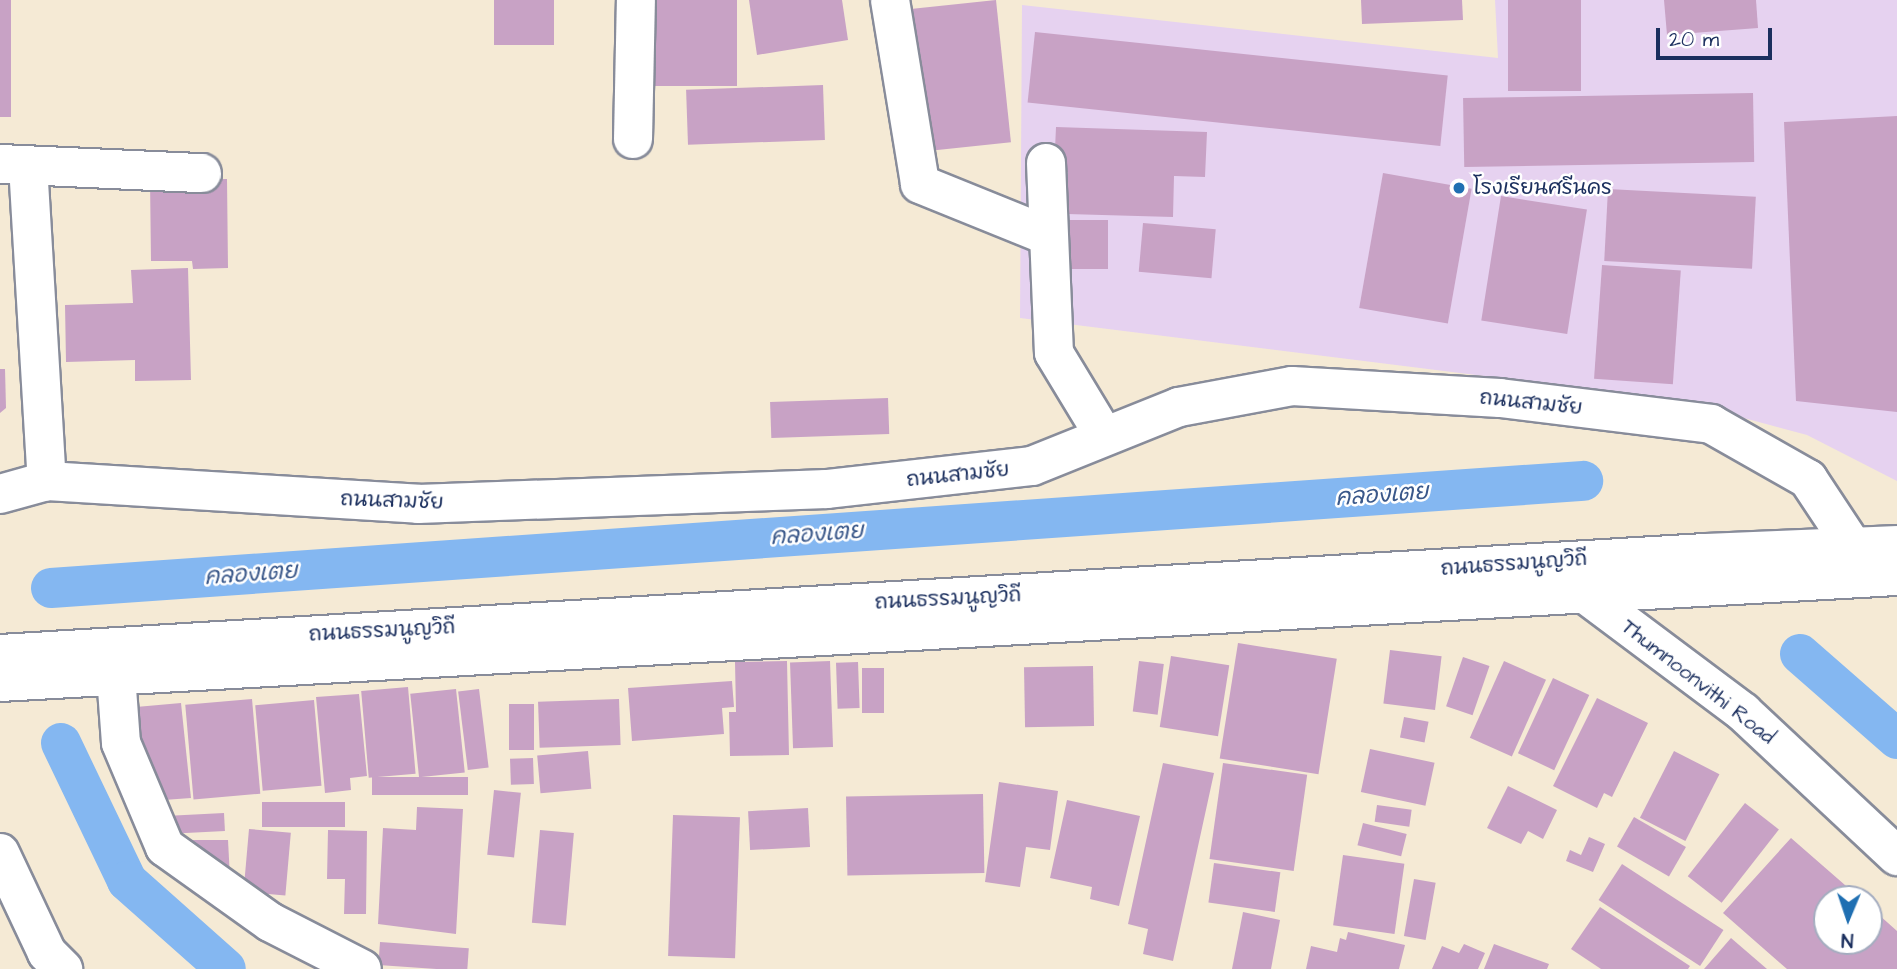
<!DOCTYPE html>
<meta charset="utf-8">
<style>
body{margin:0}
#map{position:relative;width:1897px;height:969px;overflow:hidden;background:#f5ead5;font-family:"Architects Daughter","Playpen Sans Thai",sans-serif}
div>[style]{position:absolute}
.built>*{inset:0;background:#e6d2f0}
.canal>*{height:40px;margin:-20px;padding:0 20px;transform-origin:20px;border-radius:20px;background:#84b7f1}
.building>*{inset:0;background:#c8a2c5;transform-origin:0 0}
.roads{filter:drop-shadow(2px 0 #888c9a) drop-shadow(-2px 0 #888c9a) drop-shadow(0 2px #888c9a) drop-shadow(0 -2px #888c9a)}
.street>*{height:38px;margin:-19px;padding:0 19px;transform-origin:19px;border-radius:19px;background:#fff}
.secondary>*{height:38px;margin:-19px;padding:0 19px;transform-origin:19px;border-radius:19px;background:#fff}
.dots>*{width:19px;height:19px;translate:-50% -50%;box-sizing:border-box;border:4px solid #fff;border-radius:50%}
span{translate:-50% -50%;white-space:nowrap;text-align:center;line-height:1.15;-webkit-text-stroke:5px #fff;paint-order:stroke}
.poi-label{font-size:21px;color:#1b2f5e}
.left{translate:0 -50%;text-align:left}
.street-label{font-size:21px;color:#1b2f5e}
.water-label{font-size:23px;color:#3a588a;font-style:italic}
.north{position:absolute;left:1813px;top:885px;width:70px;height:70px;box-sizing:border-box;background:#fff;border:2px solid #a4acbf;border-radius:50%;rotate:182deg;font-size:19px;font-weight:700;line-height:28px;text-align:center;color:#1b2f5e}
.north::after{content:'';display:block;margin:auto;width:24px;height:32px;background:#1f6fb2;clip-path:polygon(50% 0,100% 100%,50% 72%,0 100%)}
.scale{position:absolute;left:1656px;top:28px;width:116px;height:32px;box-sizing:border-box;border:4px solid #1b2f5e;border-top:0;padding-left:9px;font-size:21px;line-height:24px;white-space:nowrap;color:#1b2f5e;-webkit-text-stroke:5px #fff;paint-order:stroke}
</style>
<div id="map">
<div class="built">
<div style="clip-path:polygon(1495px 0,1897px 0,1897px 481px,1807px 435px,1677px 400px,1020px 318px,1022px 5px,1498px 58px)"></div>
</div>
<div class="canal">
<div style="left:51px;top:588px;width:1536px;rotate:-4deg"></div>
<div style="left:1800px;top:654px;width:129px;rotate:41.2deg"></div>
<div style="left:61px;top:743px;width:153px;rotate:64.4deg"></div>
<div style="left:127px;top:881px;width:132px;rotate:41.6deg"></div>
</div>
<div class="building">
<div style="left:0;top:0;width:11px;height:117px"></div>
<div style="left:494px;top:0;width:60px;height:45px"></div>
<div style="left:637px;top:0;width:100px;height:86px"></div>
<div style="clip-path:polygon(749px 0,842px 0,848px 40px,757px 55px)"></div>
<div style="left:996px;top:0;width:143px;height:93px;rotate:84deg"></div>
<div style="clip-path:polygon(1361px 0,1462px 0,1463px 20px,1362px 24px)"></div>
<div style="left:1508px;top:0;width:73px;height:91px"></div>
<div style="clip-path:polygon(1664px 0,1756px 0,1758px 28px,1667px 35px)"></div>
<div style="left:1035px;top:32px;width:415px;height:71px;rotate:6deg"></div>
<div style="left:823px;top:85px;width:55px;height:137px;rotate:88deg"></div>
<div style="left:1753px;top:93px;width:69px;height:290px;rotate:89deg"></div>
<div style="clip-path:polygon(1897px 116px,1897px 412px,1796px 401px,1784px 122px)"></div>
<div style="clip-path:polygon(1056px 127px,1207px 132px,1205px 177px,1174px 176px,1173px 217px,1067px 214px,1068px 172px,1054px 171px)"></div>
<div style="left:1383px;top:173px;width:90px;height:137px;rotate:10deg"></div>
<div style="clip-path:polygon(227px 179px,228px 268px,193px 269px,192px 261px,151px 261px,150px 180px)"></div>
<div style="left:1608px;top:189px;width:148px;height:72px;rotate:3deg"></div>
<div style="left:1501px;top:196px;width:87px;height:126px;rotate:9deg"></div>
<div style="left:1053px;top:220px;width:55px;height:49px"></div>
<div style="left:1143px;top:223px;width:73px;height:49px;rotate:5deg"></div>
<div style="left:1602px;top:265px;width:79px;height:114px;rotate:4deg"></div>
<div style="clip-path:polygon(188px 268px,191px 380px,135px 381px,135px 360px,66px 362px,65px 305px,133px 303px,131px 270px)"></div>
<div style="clip-path:polygon(0 369px,5px 369px,6px 408px,0 413px)"></div>
<div style="left:888px;top:398px;width:36px;height:118px;rotate:88deg"></div>
<div style="left:1238px;top:643px;width:100px;height:117px;rotate:9deg"></div>
<div style="left:1390px;top:650px;width:52px;height:54px;rotate:7deg"></div>
<div style="left:1171px;top:656px;width:59px;height:72px;rotate:9deg"></div>
<div style="left:1463px;top:657px;width:28px;height:52px;rotate:19deg"></div>
<div style="clip-path:polygon(787px 661px,789px 755px,730px 756px,729px 712px,736px 712px,735px 662px)"></div>
<div style="left:830px;top:661px;width:86px;height:40px;rotate:88deg"></div>
<div style="left:1139px;top:661px;width:25px;height:51px;rotate:7deg"></div>
<div style="left:1504px;top:661px;width:46px;height:84px;rotate:24deg"></div>
<div style="left:858px;top:662px;width:46px;height:22px;rotate:88deg"></div>
<div style="left:1093px;top:666px;width:60px;height:69px;rotate:89deg"></div>
<div style="left:862px;top:668px;width:22px;height:45px"></div>
<div style="left:1553px;top:678px;width:40px;height:83px;rotate:25deg"></div>
<div style="clip-path:polygon(732px 681px,734px 707px,722px 708px,724px 734px,632px 741px,628px 688px)"></div>
<div style="left:408px;top:687px;width:87px;height:47px;rotate:85deg"></div>
<div style="left:456px;top:689px;width:84px;height:46px;rotate:84deg"></div>
<div style="left:479px;top:689px;width:79px;height:21px;rotate:83deg"></div>
<div style="clip-path:polygon(359px 694px,367px 776px,350px 778px,351px 790px,325px 793px,316px 697px)"></div>
<div style="clip-path:polygon(1597px 698px,1648px 723px,1612px 797px,1604px 793px,1597px 808px,1553px 786px)"></div>
<div style="left:252px;top:699px;width:95px;height:67px;rotate:85deg"></div>
<div style="left:619px;top:699px;width:46px;height:81px;rotate:88deg"></div>
<div style="left:314px;top:700px;width:86px;height:59px;rotate:85deg"></div>
<div style="clip-path:polygon(181px 703px,191px 798px,150px 801px,125px 742px,136px 707px)"></div>
<div style="left:509px;top:704px;width:25px;height:46px"></div>
<div style="left:1404px;top:717px;width:25px;height:21px;rotate:11deg"></div>
<div style="left:1370px;top:749px;width:66px;height:44px;rotate:12deg"></div>
<div style="left:588px;top:751px;width:38px;height:51px;rotate:85deg"></div>
<div style="left:1674px;top:751px;width:51px;height:75px;rotate:27deg"></div>
<div style="left:533px;top:758px;width:26px;height:23px;rotate:88deg"></div>
<div style="clip-path:polygon(1163px 763px,1214px 773px,1173px 961px,1143px 954px,1148px 929px,1128px 924px)"></div>
<div style="left:1223px;top:763px;width:85px;height:97px;rotate:8deg"></div>
<div style="left:468px;top:777px;width:18px;height:96px;rotate:90deg"></div>
<div style="clip-path:polygon(999px 782px,1058px 791px,1050px 850px,1026px 847px,1020px 887px,985px 882px)"></div>
<div style="clip-path:polygon(1508px 786px,1557px 810px,1543px 839px,1528px 831px,1521px 844px,1487px 828px)"></div>
<div style="left:494px;top:790px;width:27px;height:65px;rotate:6deg"></div>
<div style="left:983px;top:794px;width:79px;height:137px;rotate:89deg"></div>
<div style="clip-path:polygon(1067px 800px,1140px 816px,1119px 906px,1090px 899px,1092px 887px,1050px 878px)"></div>
<div style="left:262px;top:802px;width:83px;height:25px"></div>
<div style="left:1745px;top:803px;width:43px;height:93px;rotate:38deg"></div>
<div style="left:1377px;top:805px;width:35px;height:17px;rotate:8deg"></div>
<div style="clip-path:polygon(417px 807px,463px 809px,456px 934px,378px 924px,383px 828px,416px 830px)"></div>
<div style="left:808px;top:808px;width:39px;height:60px;rotate:87deg"></div>
<div style="left:224px;top:813px;width:18px;height:59px;rotate:87deg"></div>
<div style="left:673px;top:815px;width:67px;height:141px;rotate:2deg"></div>
<div style="left:1634px;top:817px;width:60px;height:34px;rotate:30deg"></div>
<div style="left:1363px;top:823px;width:45px;height:23px;rotate:14deg"></div>
<div style="left:249px;top:829px;width:42px;height:63px;rotate:5deg"></div>
<div style="clip-path:polygon(328px 830px,367px 831px,366px 914px,344px 914px,345px 879px,327px 879px)"></div>
<div style="left:540px;top:830px;width:34px;height:93px;rotate:5deg"></div>
<div style="clip-path:polygon(1589px 837px,1605px 844px,1593px 872px,1566px 861px,1570px 850px,1581px 855px)"></div>
<div style="clip-path:polygon(1791px 838px,1861px 899px,1827px 899px,1827px 941px,1869px 941px,1869px 906px,1897px 931px,1897px 969px,1787px 969px,1723px 913px)"></div>
<div style="clip-path:polygon(191px 840px,228px 840px,230px 878px,192px 855px)"></div>
<div style="left:1343px;top:855px;width:62px;height:71px;rotate:8deg"></div>
<div style="left:1214px;top:863px;width:67px;height:40px;rotate:8deg"></div>
<div style="left:1622px;top:864px;width:121px;height:43px;rotate:33deg"></div>
<div style="left:1414px;top:879px;width:22px;height:58px;rotate:10deg"></div>
<div style="clip-path:polygon(1600px 907px,1690px 966px,1688px 969px,1601px 969px,1571px 949px)"></div>
<div style="clip-path:polygon(1243px 912px,1280px 920px,1271px 969px,1232px 969px)"></div>
<div style="clip-path:polygon(1348px 932px,1405px 945px,1399px 969px,1306px 969px,1311px 946px,1337px 952px,1340px 938px,1346px 940px)"></div>
<div style="clip-path:polygon(1731px 938px,1767px 969px,1704px 969px)"></div>
<div style="left:380px;top:942px;width:89px;height:23px;rotate:4deg"></div>
<div style="clip-path:polygon(1464px 944px,1485px 953px,1478px 969px,1432px 969px,1442px 946px,1459px 953px)"></div>
<div style="clip-path:polygon(1494px 944px,1549px 964px,1547px 969px,1484px 969px)"></div>
</div>
<div class="roads">
<div class="street">
<div style="left:890px;top:0;width:186px;rotate:80.7deg"></div>
<div style="left:920px;top:184px;width:136px;rotate:22deg"></div>
<div style="left:633px;top:139px;width:139px;rotate:-88.8deg"></div>
<div style="left:1046px;top:163px;width:190px;rotate:87.6deg"></div>
<div style="left:1054px;top:353px;width:95px;rotate:58.8deg"></div>
<div style="left:0;top:164px;width:202px;rotate:2.6deg"></div>
<div style="left:28px;top:165px;width:317px;rotate:86.6deg"></div>
<div style="left:0;top:494px;width:49px;rotate:-15.5deg"></div>
<div style="left:47px;top:481px;width:372px;rotate:3.5deg"></div>
<div style="left:418px;top:504px;width:409px;rotate:-2.1deg"></div>
<div style="left:827px;top:489px;width:206px;rotate:-6.4deg"></div>
<div style="left:1032px;top:466px;width:158px;rotate:-21.9deg"></div>
<div style="left:1179px;top:407px;width:115px;rotate:-10.5deg"></div>
<div style="left:1292px;top:386px;width:208px;rotate:3.3deg"></div>
<div style="left:1500px;top:398px;width:213px;rotate:7deg"></div>
<div style="left:1711px;top:424px;width:112px;rotate:29.6deg"></div>
<div style="left:1808px;top:479px;width:82px;rotate:56.5deg"></div>
<div style="left:1578px;top:573px;width:17px;rotate:83deg"></div>
<div style="left:1580px;top:590px;width:204px;rotate:36.8deg"></div>
<div style="left:1743px;top:712px;width:211px;rotate:43.1deg"></div>
<div style="left:116px;top:675px;width:68px;rotate:85.8deg"></div>
<div style="left:121px;top:743px;width:113px;rotate:67.1deg"></div>
<div style="left:165px;top:847px;width:129px;rotate:35.5deg"></div>
<div style="left:270px;top:922px;width:103px;rotate:27.1deg"></div>
<div style="left:0;top:853px;width:110px;rotate:64.8deg"></div>
<div style="left:47px;top:953px;width:23px;rotate:45deg"></div>
</div>
<div class="secondary">
<div style="left:0;top:654px;width:1710px;rotate:-3.39deg"></div>
<div style="left:1707px;top:553px;width:190px;rotate:-2.4deg"></div>
<div style="left:0;top:682px;width:1900px;rotate:-3.2deg"></div>
</div>
</div>
<div class="dots">
<div style="left:1459px;top:188px;background:#1f6fb2"></div>
</div>
<div class="poi-label">
<span class="left" style="left:1473px;top:188px">โรงเรียนศรีนคร</span>
</div>
<div class="street-label">
<span style="left:1531px;top:403px;rotate:6deg">ถนนสามชัย</span>
<span style="left:958px;top:475px;rotate:-6deg">ถนนสามชัย</span>
<span style="left:392px;top:501px;rotate:2deg">ถนนสามชัย</span>
<span style="left:1514px;top:564px;rotate:-4deg">ถนนธรรมนูญวิถี</span>
<span style="left:948px;top:599px;rotate:-3deg">ถนนธรรมนูญวิถี</span>
<span style="left:382px;top:631px;rotate:-3deg">ถนนธรรมนูญวิถี</span>
<span style="left:1698px;top:682px;rotate:38deg">Thumnoonvithi Road</span>
</div>
<div class="water-label">
<span style="left:1382px;top:495px;rotate:-4deg">คลองเตย</span>
<span style="left:817px;top:534px;rotate:-4deg">คลองเตย</span>
<span style="left:251px;top:574px;rotate:-4deg">คลองเตย</span>
</div>
<div class="north">N</div>
<div class="scale">20 m</div>
</div>
